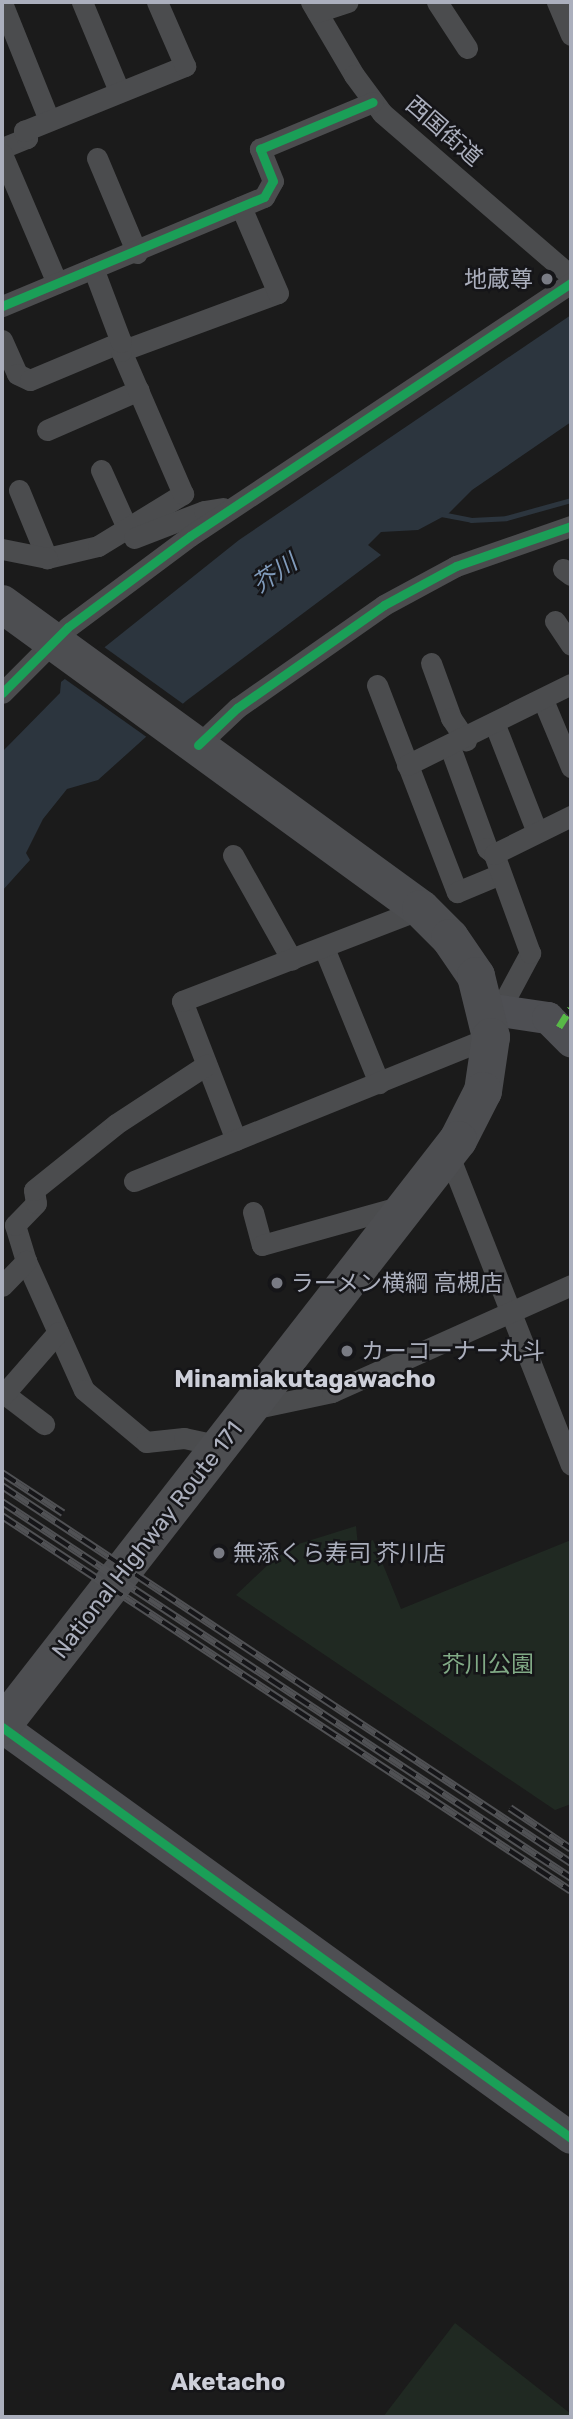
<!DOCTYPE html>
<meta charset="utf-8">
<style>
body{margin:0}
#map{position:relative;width:573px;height:2419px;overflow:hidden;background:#1b1b1b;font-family:Rubik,"Noto Sans JP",sans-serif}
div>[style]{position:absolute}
.green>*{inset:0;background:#202922}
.water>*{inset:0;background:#2c353e}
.pier>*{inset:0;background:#1b1b1b}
.stream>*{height:5px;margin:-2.5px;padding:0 2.5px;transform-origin:2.5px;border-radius:2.5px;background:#2c353e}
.street>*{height:21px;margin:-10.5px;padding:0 10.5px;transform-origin:10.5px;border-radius:10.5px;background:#4b4c4e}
.secondary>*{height:32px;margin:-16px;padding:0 16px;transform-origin:16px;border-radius:16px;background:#4e4f53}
.highway>*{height:38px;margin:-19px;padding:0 19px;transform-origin:19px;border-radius:19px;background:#4d4e51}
.rail>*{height:8px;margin-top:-4px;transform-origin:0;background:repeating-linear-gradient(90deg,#151518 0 16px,#505154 0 32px);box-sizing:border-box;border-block:2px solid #505154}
.quiet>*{height:7px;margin-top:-3.5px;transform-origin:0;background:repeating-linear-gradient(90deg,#58b947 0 14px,transparent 0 21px)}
.cycleway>*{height:9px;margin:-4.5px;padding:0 4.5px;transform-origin:4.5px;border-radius:4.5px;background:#1a9f57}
.dots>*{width:19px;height:19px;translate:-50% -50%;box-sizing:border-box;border:4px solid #151518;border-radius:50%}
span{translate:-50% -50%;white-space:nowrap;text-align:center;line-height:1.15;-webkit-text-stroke:5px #151518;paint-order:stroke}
.street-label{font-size:23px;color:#abafbd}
.poi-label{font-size:23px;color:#abafbd}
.right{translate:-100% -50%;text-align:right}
.left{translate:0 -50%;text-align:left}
.park-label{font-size:23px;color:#81aa86}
.water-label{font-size:24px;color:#809bbb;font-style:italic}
.neighbourhood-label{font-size:24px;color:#cdcfd9;font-weight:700}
.frame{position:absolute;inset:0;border:4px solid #abafbd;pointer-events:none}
</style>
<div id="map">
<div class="green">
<div style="clip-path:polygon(356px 1526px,358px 1546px,373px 1540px,401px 1609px,571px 1540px,571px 1804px,555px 1810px,236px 1595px,275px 1558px,273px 1552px)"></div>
<div style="clip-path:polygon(455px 2323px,571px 2414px,571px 2417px,383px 2417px)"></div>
</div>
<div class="water">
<div style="clip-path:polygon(571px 315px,571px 422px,472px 490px,448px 514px,418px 530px,381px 532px,368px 545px,381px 555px,186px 701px,98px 780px,67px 789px,43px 819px,26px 853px,30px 860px,2px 891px,2px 752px,60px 693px,61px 682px,239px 540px)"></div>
</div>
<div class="pier">
<div style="clip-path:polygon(100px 644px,186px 706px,148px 738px,62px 677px)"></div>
</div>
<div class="stream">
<div style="left:441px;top:514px;width:31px;rotate:11deg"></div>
<div style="left:471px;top:520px;width:35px;rotate:-3deg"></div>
<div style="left:506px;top:518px;width:67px;rotate:-15.5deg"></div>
</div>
<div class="street">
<div style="left:82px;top:2px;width:96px;rotate:67.4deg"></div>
<div style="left:311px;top:2px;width:85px;rotate:59.5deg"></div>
<div style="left:354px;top:75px;width:47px;rotate:53.6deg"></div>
<div style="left:382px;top:113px;width:250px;rotate:40.8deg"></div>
<div style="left:437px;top:2px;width:55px;rotate:56.9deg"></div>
<div style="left:557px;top:2px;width:36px;rotate:67deg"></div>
<div style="left:2px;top:3px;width:126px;rotate:68.1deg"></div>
<div style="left:317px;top:12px;width:32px;rotate:-18deg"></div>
<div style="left:2px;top:148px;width:27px;rotate:-22deg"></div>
<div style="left:27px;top:138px;width:8px;rotate:-113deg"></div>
<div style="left:24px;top:131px;width:174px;rotate:-22deg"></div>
<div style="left:185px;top:66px;width:70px;rotate:-113.6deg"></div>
<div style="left:2px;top:154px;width:140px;rotate:66.9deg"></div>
<div style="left:97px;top:158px;width:103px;rotate:67.2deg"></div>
<div style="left:2px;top:306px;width:284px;rotate:-22.6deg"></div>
<div style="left:264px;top:197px;width:18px;rotate:-61deg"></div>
<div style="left:273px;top:181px;width:35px;rotate:-112deg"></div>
<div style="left:260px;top:149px;width:122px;rotate:-22.6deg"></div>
<div style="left:2px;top:340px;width:37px;rotate:66deg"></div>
<div style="left:17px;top:374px;width:14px;rotate:25deg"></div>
<div style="left:30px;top:380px;width:99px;rotate:-22.7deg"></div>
<div style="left:121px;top:351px;width:167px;rotate:-20.3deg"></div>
<div style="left:278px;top:293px;width:94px;rotate:-113.3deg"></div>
<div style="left:47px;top:430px;width:100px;rotate:-23.5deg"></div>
<div style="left:101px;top:470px;width:66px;rotate:65.8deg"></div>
<div style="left:19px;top:490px;width:74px;rotate:67.6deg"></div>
<div style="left:47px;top:558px;width:52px;rotate:-13.2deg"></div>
<div style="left:98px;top:546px;width:100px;rotate:-31.5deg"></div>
<div style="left:183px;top:494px;width:156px;rotate:-113.4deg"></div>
<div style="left:121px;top:351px;width:9px;rotate:-90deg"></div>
<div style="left:121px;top:342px;width:79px;rotate:-110.7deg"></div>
<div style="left:134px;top:538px;width:75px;rotate:-21.1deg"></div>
<div style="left:204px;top:511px;width:19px;rotate:-9deg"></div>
<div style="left:2px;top:549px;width:46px;rotate:11.3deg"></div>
<div style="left:563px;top:569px;width:10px;rotate:37deg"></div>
<div style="left:555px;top:621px;width:29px;rotate:56deg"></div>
<div style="left:431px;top:663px;width:59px;rotate:70deg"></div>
<div style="left:451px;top:718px;width:27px;rotate:56deg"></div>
<div style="left:377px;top:685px;width:222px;rotate:68.9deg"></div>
<div style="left:457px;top:892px;width:44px;rotate:-22.5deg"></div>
<div style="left:2px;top:693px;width:93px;rotate:-45deg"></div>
<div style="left:68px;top:627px;width:152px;rotate:-36.7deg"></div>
<div style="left:190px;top:536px;width:457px;rotate:-33.6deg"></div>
<div style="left:543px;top:700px;width:73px;rotate:67.3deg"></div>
<div style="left:495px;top:725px;width:115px;rotate:68.6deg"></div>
<div style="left:198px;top:745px;width:54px;rotate:-43.5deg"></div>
<div style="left:237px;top:708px;width:179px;rotate:-35deg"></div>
<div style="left:384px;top:605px;width:82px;rotate:-28.4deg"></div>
<div style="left:456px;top:566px;width:122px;rotate:-19.2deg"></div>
<div style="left:450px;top:747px;width:108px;rotate:69.9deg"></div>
<div style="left:487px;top:848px;width:9px;rotate:41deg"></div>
<div style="left:407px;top:765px;width:183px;rotate:-26.3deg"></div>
<div style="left:233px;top:855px;width:120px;rotate:60.7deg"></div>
<div style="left:324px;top:948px;width:146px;rotate:67.8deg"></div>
<div style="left:500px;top:1009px;width:64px;rotate:-61.8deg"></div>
<div style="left:530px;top:953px;width:105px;rotate:-110deg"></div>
<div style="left:494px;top:854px;width:86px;rotate:-26.3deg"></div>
<div style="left:236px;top:1140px;width:149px;rotate:-111.2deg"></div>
<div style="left:182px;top:1001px;width:256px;rotate:-21.1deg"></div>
<div style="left:448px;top:1153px;width:335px;rotate:68.5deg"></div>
<div style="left:134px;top:1181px;width:385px;rotate:-22deg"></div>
<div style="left:253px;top:1212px;width:34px;rotate:75deg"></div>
<div style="left:262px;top:1245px;width:145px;rotate:-15.6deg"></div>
<div style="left:15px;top:1225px;width:38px;rotate:73deg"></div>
<div style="left:26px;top:1261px;width:141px;rotate:65.8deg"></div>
<div style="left:84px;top:1390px;width:81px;rotate:40deg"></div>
<div style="left:146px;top:1442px;width:38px;rotate:-6deg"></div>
<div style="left:184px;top:1438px;width:38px;rotate:12deg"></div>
<div style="left:15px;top:1225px;width:30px;rotate:-46deg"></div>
<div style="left:36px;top:1203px;width:13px;rotate:-99deg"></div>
<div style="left:34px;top:1190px;width:105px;rotate:-38.8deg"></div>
<div style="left:116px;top:1124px;width:108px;rotate:-33.2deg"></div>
<div style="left:2px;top:1286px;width:35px;rotate:-46deg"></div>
<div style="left:2px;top:1392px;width:53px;rotate:37.3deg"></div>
<div style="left:4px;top:1394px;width:82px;rotate:-48.9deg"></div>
<div style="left:252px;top:1409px;width:82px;rotate:-12deg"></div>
<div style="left:332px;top:1392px;width:262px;rotate:-24.1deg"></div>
</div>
<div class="secondary">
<div style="left:487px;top:1009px;width:62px;rotate:8.4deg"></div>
<div style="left:548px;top:1018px;width:33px;rotate:45deg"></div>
<div style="left:2px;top:1727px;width:702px;rotate:35.84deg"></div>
</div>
<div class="highway">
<div style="left:2px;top:604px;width:518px;rotate:36.05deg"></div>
<div style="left:421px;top:909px;width:41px;rotate:45deg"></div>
<div style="left:450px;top:938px;width:46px;rotate:55.6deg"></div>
<div style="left:476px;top:976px;width:63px;rotate:76.2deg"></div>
<div style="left:491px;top:1037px;width:55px;rotate:98.4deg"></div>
<div style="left:483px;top:1091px;width:55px;rotate:117deg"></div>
<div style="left:458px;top:1140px;width:743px;rotate:127.89deg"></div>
</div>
<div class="rail">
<div style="left:2px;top:1473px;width:73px;rotate:33.3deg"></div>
<div style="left:2px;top:1486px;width:683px;rotate:33.53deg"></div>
<div style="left:2px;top:1502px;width:682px;rotate:33.46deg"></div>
<div style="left:2px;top:1516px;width:681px;rotate:33.39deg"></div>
<div style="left:510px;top:1808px;width:73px;rotate:33.9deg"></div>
</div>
<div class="quiet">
<div style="left:559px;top:1027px;width:22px;rotate:-58deg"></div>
</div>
<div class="cycleway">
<div style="left:2px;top:306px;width:284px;rotate:-22.6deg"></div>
<div style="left:264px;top:197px;width:18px;rotate:-61deg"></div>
<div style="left:273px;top:181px;width:35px;rotate:-112deg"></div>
<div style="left:260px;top:149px;width:122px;rotate:-22.6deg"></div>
<div style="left:2px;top:693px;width:93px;rotate:-45deg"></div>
<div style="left:68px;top:627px;width:152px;rotate:-36.7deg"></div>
<div style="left:190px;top:536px;width:457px;rotate:-33.6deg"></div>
<div style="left:198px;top:745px;width:54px;rotate:-43.5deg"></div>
<div style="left:237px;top:708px;width:179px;rotate:-35deg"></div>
<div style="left:384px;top:605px;width:82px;rotate:-28.4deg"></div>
<div style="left:456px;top:566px;width:122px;rotate:-19.2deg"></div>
<div style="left:2px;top:1727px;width:702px;rotate:35.84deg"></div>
</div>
<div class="dots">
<div style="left:547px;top:279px;background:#797b84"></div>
<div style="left:277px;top:1283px;background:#797b84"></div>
<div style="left:347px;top:1351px;background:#797b84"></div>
<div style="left:219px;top:1553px;background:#797b84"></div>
</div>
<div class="street-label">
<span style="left:444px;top:131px;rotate:41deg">西国街道</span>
<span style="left:147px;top:1540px;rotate:-52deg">National Highway Route 171</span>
</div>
<div class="poi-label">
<span class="right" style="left:533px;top:279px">地蔵尊</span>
<span class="left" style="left:291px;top:1283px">ラーメン横綱 高槻店</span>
<span class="left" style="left:361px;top:1351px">カーコーナー丸斗</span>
<span class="left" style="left:233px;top:1553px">無添くら寿司 芥川店</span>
</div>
<div class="park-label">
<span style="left:488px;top:1664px">芥川公園</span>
</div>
<div class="water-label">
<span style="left:275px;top:574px;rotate:-34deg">芥川</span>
</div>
<div class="neighbourhood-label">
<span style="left:305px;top:1380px">Minamiakutagawacho</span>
<span style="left:228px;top:2383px">Aketacho</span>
</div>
<div class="frame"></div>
</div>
